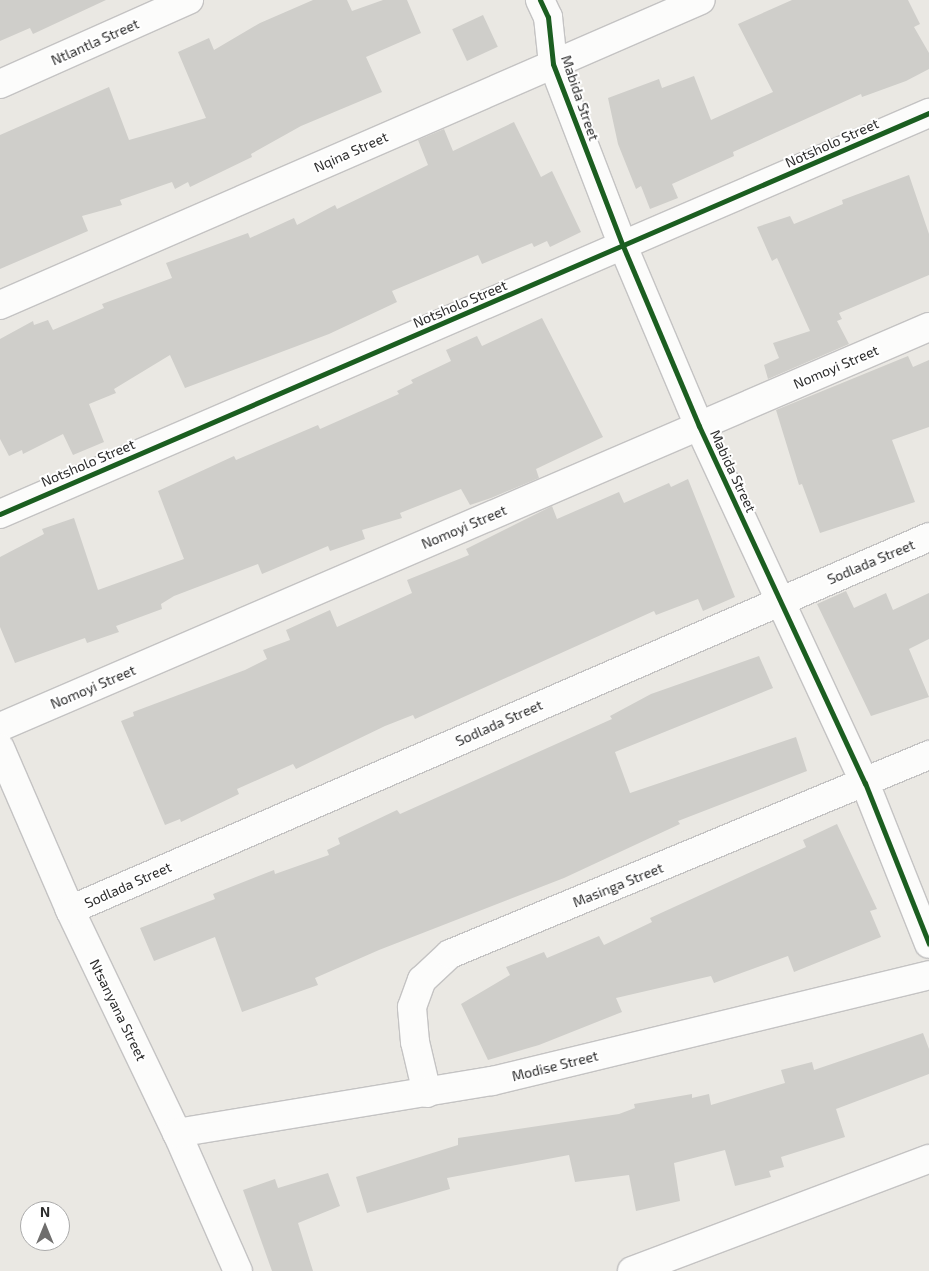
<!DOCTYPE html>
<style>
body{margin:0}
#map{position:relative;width:929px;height:1271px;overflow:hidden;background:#eae8e3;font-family:"Exo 2",sans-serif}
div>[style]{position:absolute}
.building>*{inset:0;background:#cfceca;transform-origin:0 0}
.roads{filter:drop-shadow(1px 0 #c4c3c3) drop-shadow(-1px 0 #c4c3c3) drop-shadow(0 1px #c4c3c3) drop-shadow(0 -1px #c4c3c3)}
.minor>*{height:28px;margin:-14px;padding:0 14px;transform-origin:14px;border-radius:14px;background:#fcfcfb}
.cycleway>*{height:5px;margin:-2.5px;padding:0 2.5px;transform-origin:2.5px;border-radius:2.5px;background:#1b5e20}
span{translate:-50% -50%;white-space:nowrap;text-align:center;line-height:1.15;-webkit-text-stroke:4px #fff;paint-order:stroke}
.street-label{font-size:14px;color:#2d2d2d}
.north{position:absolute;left:20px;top:1201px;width:50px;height:50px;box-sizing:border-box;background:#fff;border:1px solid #ababab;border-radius:50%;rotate:0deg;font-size:14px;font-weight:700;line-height:20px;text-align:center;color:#2d2d2d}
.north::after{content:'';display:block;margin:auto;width:18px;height:22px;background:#6f6e6d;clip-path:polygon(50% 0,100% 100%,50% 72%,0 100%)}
</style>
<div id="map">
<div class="building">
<div style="clip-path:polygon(0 0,106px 0,33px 34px,30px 28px,0 41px)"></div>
<div style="clip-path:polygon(313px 0,347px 0,352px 11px,383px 0,407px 0,421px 33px,366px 57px,382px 92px,301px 126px,251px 154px,252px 157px,190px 187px,188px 182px,175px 189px,172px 182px,120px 200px,122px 205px,82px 216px,88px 231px,0 269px,0 135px,109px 87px,129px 140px,206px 118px,178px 52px,209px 38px,214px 50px,260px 23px)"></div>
<div style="clip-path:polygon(792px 0,908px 0,920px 24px,914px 27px,929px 53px,929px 69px,906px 81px,862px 97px,861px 94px,733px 152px,734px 156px,672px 184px,678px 198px,650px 209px,641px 186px,636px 189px,618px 144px,608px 98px,659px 79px,662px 88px,694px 76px,711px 120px,773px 92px,738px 24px)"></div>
<div style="left:483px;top:15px;width:35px;height:34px;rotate:65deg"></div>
<div style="clip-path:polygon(514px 122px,541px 177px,552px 171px,581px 232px,550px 247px,547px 241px,534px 247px,532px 243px,482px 264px,478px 255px,392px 291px,397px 302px,329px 334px,185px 388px,170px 355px,114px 389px,116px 393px,89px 404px,104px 442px,73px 455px,63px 434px,23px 454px,22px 450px,9px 456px,0 439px,0 339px,33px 321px,34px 325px,48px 320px,53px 330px,104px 308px,102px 304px,172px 278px,166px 263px,248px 233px,250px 238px,294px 218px,297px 225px,335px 205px,337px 209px,428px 165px,418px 140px,444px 129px,453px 151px)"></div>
<div style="clip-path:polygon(909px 175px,929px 234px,929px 275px,839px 313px,842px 319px,837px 321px,849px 344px,768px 379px,764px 365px,779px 358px,773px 343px,810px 331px,777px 258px,772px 261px,757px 227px,790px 216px,794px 224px,843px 204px,842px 200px)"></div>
<div style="clip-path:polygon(542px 318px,603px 437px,536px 469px,539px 478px,491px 498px,470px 505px,461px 489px,400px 513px,402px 518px,362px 530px,365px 539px,330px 551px,328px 546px,262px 574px,258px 564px,174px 596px,161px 604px,162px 609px,116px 626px,119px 632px,87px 643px,85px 638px,15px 663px,0 627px,0 557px,44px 534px,42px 529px,74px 518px,98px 590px,184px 559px,158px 491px,234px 456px,236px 460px,318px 425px,320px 429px,399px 394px,397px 391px,413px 383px,411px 380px,451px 361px,446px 350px,477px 336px,482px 346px)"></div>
<div style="clip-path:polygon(908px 356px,913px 367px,929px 360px,929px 427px,892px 440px,915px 502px,820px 533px,802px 484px,799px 485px,776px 410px)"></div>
<div style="clip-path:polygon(688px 479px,735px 597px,703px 611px,698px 599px,656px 615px,654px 611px,415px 719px,413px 715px,385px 726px,296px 769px,293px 764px,237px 789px,239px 794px,181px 822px,180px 819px,165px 825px,121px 721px,134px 716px,133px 712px,245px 670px,267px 659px,263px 650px,290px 640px,286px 630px,330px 610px,337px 627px,412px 593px,407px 580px,469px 555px,466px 549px,552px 506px,557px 519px,619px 492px,624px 503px,669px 483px,671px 487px)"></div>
<div style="clip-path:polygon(846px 591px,854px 608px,886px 593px,893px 610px,929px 593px,929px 639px,909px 649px,929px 697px,871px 716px,817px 604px)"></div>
<div style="clip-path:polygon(759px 656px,773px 688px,615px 752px,630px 793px,796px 737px,807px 771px,678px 821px,680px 824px,564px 878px,379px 950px,315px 978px,318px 985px,242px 1012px,215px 937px,154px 961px,140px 928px,215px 899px,213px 894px,274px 870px,275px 874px,329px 855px,327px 850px,340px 844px,338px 838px,397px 810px,400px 814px,612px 719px,610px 716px,651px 694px)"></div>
<div style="clip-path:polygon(837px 824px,877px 909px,870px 911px,881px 937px,794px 972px,788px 956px,714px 983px,711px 976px,616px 998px,622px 1012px,539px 1045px,488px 1060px,461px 1004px,510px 975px,506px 967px,544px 952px,547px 958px,599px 936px,604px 945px,652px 922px,650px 918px,806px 847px,803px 840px)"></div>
<div style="clip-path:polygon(923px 1033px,929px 1049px,929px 1074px,836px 1109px,845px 1137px,781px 1157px,784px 1167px,769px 1171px,771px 1177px,735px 1186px,725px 1150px,674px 1163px,680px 1201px,636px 1211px,629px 1175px,575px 1182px,569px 1155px,447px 1178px,450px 1189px,367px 1213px,356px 1177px,458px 1145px,458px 1138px,619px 1114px,635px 1108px,634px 1104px,692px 1094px,692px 1098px,709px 1094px,711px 1105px,785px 1083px,781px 1070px,812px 1062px,814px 1070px)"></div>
<div style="clip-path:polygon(328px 1173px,340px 1206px,298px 1223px,313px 1271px,272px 1271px,243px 1190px,275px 1179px,278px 1188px)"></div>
</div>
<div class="roads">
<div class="minor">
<div style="left:540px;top:0;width:19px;rotate:65deg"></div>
<div style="left:548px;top:17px;width:47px;rotate:83.9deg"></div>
<div style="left:553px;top:64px;width:195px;rotate:69deg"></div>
<div style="left:623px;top:246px;width:195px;rotate:67.1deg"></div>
<div style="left:699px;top:426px;width:394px;rotate:65.1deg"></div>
<div style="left:865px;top:783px;width:173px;rotate:68.3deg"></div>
<div style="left:0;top:84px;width:207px;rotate:-24deg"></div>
<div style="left:0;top:305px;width:764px;rotate:-23.51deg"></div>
<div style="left:0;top:514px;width:1012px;rotate:-23.35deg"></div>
<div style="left:0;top:727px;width:1011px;rotate:-23.3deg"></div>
<div style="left:0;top:748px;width:176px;rotate:66.6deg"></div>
<div style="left:70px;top:910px;width:247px;rotate:64.4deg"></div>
<div style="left:177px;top:1133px;width:151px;rotate:66.2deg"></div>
<div style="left:70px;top:910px;width:936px;rotate:-23.47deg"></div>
<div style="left:427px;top:1093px;width:52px;rotate:-103.2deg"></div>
<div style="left:415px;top:1042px;width:35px;rotate:-95deg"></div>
<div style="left:412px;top:1007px;width:29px;rotate:-70deg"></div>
<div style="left:422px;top:980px;width:38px;rotate:-43deg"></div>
<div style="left:450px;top:954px;width:519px;rotate:-22.56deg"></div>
<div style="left:177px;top:1133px;width:319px;rotate:-9.4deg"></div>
<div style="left:492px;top:1081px;width:450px;rotate:-13.6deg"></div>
<div style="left:632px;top:1271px;width:317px;rotate:-20.7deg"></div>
</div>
</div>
<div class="cycleway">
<div style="left:540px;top:0;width:19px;rotate:65deg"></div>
<div style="left:548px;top:17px;width:47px;rotate:83.9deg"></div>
<div style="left:553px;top:64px;width:195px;rotate:69deg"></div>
<div style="left:623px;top:246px;width:195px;rotate:67.1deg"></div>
<div style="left:699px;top:426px;width:394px;rotate:65.1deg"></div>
<div style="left:865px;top:783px;width:173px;rotate:68.3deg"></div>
<div style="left:0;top:514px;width:1012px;rotate:-23.35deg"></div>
</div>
<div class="street-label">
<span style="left:95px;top:42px;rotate:-24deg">Ntlantla Street</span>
<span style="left:580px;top:98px;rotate:71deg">Mabida Street</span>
<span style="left:832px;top:143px;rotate:-24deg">Notsholo Street</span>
<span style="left:351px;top:152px;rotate:-24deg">Nqina Street</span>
<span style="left:460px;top:304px;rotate:-23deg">Notsholo Street</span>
<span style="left:836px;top:367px;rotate:-23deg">Nomoyi Street</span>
<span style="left:88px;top:463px;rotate:-23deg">Notsholo Street</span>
<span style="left:733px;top:471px;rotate:65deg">Mabida Street</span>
<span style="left:464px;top:527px;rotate:-23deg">Nomoyi Street</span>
<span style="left:871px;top:562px;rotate:-23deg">Sodlada Street</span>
<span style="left:93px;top:687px;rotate:-23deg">Nomoyi Street</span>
<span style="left:499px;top:723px;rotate:-24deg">Sodlada Street</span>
<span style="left:128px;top:885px;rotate:-24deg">Sodlada Street</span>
<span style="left:618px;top:885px;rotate:-22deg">Masinga Street</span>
<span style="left:118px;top:1010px;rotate:64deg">Ntsanyana Street</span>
<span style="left:555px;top:1066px;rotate:-14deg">Modise Street</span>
</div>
<div class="north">N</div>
</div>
